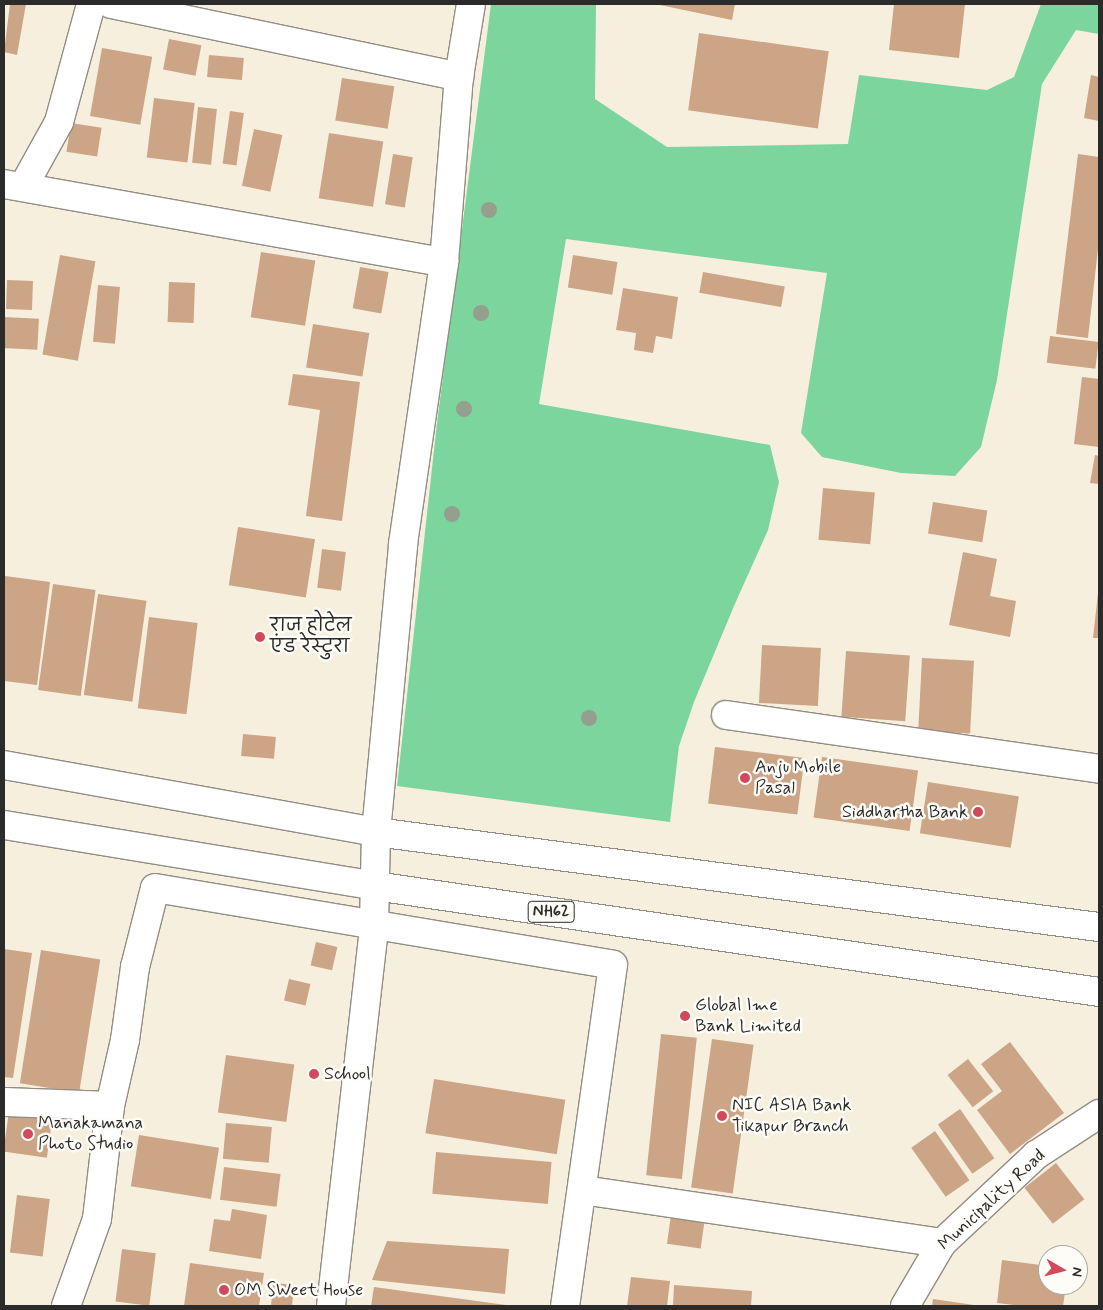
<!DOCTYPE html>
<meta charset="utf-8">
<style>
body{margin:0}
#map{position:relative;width:1103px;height:1310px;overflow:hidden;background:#f7efde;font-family:Mynerve,"Playpen Sans Deva",sans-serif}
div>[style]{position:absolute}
.green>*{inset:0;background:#7bd59c}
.building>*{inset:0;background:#cca486;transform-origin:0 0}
.roads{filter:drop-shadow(1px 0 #918d84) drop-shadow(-1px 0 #918d84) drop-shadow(0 1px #918d84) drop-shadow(0 -1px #918d84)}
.minor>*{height:28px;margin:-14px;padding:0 14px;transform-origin:14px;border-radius:14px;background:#fff}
.major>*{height:28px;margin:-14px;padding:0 14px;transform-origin:14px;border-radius:14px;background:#fff}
.trees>*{width:16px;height:16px;margin:-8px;border-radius:50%;background:#949f8e}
.dots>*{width:14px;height:14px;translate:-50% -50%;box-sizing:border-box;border:2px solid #fdfcf7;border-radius:50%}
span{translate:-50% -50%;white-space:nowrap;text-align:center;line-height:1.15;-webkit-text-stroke:5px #fdfcf7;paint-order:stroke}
.shield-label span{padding:1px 4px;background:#fdfcf7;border:1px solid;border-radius:4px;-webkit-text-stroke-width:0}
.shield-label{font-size:16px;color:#2b2b2b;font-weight:700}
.poi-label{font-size:18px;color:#2b2b2b}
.left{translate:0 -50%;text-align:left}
.right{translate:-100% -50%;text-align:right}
.street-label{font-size:18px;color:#2b2b2b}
.frame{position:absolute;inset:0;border:5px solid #2b2b2b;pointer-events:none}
.north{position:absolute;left:1038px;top:1245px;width:50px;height:50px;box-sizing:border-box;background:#fdfcf7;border:1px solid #a9a8a5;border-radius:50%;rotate:98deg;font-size:14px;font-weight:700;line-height:20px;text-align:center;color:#2b2b2b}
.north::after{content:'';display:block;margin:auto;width:18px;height:22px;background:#d1495b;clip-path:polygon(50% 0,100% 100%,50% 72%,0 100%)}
</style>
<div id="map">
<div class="green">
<div style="clip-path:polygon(491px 4px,596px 4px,595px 99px,667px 147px,848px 144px,859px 75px,987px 90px,1014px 77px,1041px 4px,1099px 4px,1099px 34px,1076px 30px,1042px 84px,997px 380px,981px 447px,955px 476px,901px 473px,822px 457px,801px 433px,827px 273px,566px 239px,539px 404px,770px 445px,779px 482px,768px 530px,734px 606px,694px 702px,679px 746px,670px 822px,397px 786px,437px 423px)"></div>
</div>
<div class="building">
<div style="clip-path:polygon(10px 4px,26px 4px,17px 55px,4px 52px)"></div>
<div style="clip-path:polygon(655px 4px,735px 4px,732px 20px)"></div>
<div style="clip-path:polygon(894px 4px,965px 4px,959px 58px,889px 50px)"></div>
<div style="left:699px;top:33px;width:131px;height:78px;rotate:8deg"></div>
<div style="left:169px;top:39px;width:33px;height:31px;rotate:11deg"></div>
<div style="left:102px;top:48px;width:51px;height:69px;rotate:10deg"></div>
<div style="left:209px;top:55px;width:35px;height:22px;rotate:5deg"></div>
<div style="clip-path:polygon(1091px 75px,1099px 77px,1099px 121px,1084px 118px)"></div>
<div style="left:342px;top:78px;width:53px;height:43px;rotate:9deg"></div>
<div style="left:154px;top:98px;width:41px;height:60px;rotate:7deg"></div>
<div style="left:198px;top:107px;width:19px;height:56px;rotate:6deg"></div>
<div style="left:230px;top:111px;width:14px;height:53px;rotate:8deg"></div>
<div style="left:71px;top:123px;width:31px;height:29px;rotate:9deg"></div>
<div style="left:254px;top:129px;width:29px;height:58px;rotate:12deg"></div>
<div style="left:329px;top:133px;width:55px;height:66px;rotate:9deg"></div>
<div style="left:393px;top:154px;width:20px;height:51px;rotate:9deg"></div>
<div style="clip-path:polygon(1078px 154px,1099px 157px,1099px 240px,1088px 338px,1056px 334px)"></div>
<div style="left:261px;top:252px;width:55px;height:66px;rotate:9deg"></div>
<div style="left:60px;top:255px;width:36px;height:101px;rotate:10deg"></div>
<div style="left:573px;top:255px;width:45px;height:33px;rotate:9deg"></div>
<div style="left:360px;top:267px;width:29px;height:42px;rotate:10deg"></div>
<div style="left:703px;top:272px;width:83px;height:21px;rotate:10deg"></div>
<div style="left:7px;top:280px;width:26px;height:29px;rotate:2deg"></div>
<div style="left:169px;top:282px;width:26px;height:40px;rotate:2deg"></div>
<div style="left:98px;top:285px;width:22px;height:57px;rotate:5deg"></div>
<div style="clip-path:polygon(623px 288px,678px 297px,672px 339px,656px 336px,653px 353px,634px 350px,636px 333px,616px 330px)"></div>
<div style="left:4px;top:317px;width:35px;height:31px;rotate:3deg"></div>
<div style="left:313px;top:324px;width:57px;height:44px;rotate:9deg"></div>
<div style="left:1050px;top:336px;width:49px;height:27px;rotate:7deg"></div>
<div style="clip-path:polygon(293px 374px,360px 382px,342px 521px,306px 516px,320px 410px,288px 405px)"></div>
<div style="clip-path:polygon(1082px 377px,1099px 379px,1099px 447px,1074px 444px)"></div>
<div style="clip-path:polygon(1095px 455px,1099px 456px,1099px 484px,1090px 483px)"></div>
<div style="left:823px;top:488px;width:52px;height:52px;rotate:5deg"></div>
<div style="left:933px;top:502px;width:55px;height:32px;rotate:9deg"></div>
<div style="left:238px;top:527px;width:78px;height:59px;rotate:9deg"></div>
<div style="left:322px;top:549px;width:24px;height:39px;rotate:7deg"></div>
<div style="clip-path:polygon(963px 552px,997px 559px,990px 596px,1016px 601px,1010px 637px,949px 625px)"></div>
<div style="clip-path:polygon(5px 576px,50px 582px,37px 685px,4px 681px)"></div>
<div style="left:53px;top:584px;width:43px;height:107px;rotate:8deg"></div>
<div style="clip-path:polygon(1098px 593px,1099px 593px,1099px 638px,1093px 638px)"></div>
<div style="left:98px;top:594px;width:49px;height:102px;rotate:8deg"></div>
<div style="left:149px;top:617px;width:49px;height:92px;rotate:7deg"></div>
<div style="left:762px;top:645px;width:59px;height:58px;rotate:3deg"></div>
<div style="left:846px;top:651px;width:64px;height:66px;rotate:4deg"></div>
<div style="left:922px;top:658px;width:52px;height:73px;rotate:3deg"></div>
<div style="left:243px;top:734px;width:33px;height:22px;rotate:5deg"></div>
<div style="left:715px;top:747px;width:90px;height:57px;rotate:7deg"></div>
<div style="left:822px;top:757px;width:97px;height:61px;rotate:8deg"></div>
<div style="left:928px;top:782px;width:92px;height:52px;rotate:9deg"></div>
<div style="left:316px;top:942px;width:22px;height:24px;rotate:13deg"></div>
<div style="clip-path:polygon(4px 949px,32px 953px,13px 1078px,4px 1077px)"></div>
<div style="left:41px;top:950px;width:60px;height:135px;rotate:9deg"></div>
<div style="left:289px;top:979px;width:22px;height:22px;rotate:13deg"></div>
<div style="left:661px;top:1034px;width:36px;height:142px;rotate:6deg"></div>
<div style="left:712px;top:1039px;width:42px;height:150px;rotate:8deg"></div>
<div style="clip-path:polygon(1010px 1042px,1064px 1113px,1010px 1154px,977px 1110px,1002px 1091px,981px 1064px)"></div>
<div style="left:226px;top:1055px;width:69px;height:58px;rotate:8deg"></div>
<div style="left:968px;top:1059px;width:41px;height:26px;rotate:52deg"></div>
<div style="left:434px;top:1079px;width:133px;height:55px;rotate:9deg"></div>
<div style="left:960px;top:1109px;width:60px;height:27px;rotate:55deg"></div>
<div style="left:9px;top:1111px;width:44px;height:41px;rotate:8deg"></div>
<div style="left:226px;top:1123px;width:46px;height:36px;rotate:5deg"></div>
<div style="left:935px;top:1131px;width:60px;height:29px;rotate:55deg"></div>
<div style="left:139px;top:1135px;width:81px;height:52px;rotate:9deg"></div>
<div style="left:436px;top:1152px;width:116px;height:42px;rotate:5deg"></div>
<div style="left:1056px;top:1163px;width:46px;height:40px;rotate:52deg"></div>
<div style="left:224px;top:1167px;width:57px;height:33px;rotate:7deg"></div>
<div style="left:17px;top:1195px;width:33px;height:58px;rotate:7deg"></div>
<div style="left:672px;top:1208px;width:34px;height:36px;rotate:8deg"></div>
<div style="clip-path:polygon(232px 1209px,267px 1215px,261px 1259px,209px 1251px,214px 1219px,230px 1221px)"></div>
<div style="clip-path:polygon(387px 1241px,509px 1249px,505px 1294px,372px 1280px)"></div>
<div style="left:122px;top:1249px;width:34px;height:53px;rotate:7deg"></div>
<div style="clip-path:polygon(1002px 1260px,1048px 1266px,1048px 1285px,1066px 1285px,1063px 1306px,1023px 1306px,997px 1303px)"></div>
<div style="clip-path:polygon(190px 1263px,264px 1273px,259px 1306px,184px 1306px)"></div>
<div style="clip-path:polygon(631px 1277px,670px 1281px,667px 1306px,627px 1306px)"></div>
<div style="left:273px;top:1283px;width:21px;height:22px;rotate:5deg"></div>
<div style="clip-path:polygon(674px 1285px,752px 1291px,751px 1306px,673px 1306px)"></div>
<div style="clip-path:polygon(374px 1287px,506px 1305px,506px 1306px,371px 1306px)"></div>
<div style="clip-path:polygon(933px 1299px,974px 1305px,974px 1306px,932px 1306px)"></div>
</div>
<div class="roads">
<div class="minor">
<div style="left:111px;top:4px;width:356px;rotate:11.8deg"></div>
<div style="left:4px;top:184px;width:447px;rotate:10.1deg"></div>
<div style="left:23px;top:187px;width:74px;rotate:-61deg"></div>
<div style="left:59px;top:122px;width:122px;rotate:-74.8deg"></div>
<div style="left:726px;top:715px;width:377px;rotate:8.2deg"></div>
<div style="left:4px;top:1102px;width:106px;rotate:2.2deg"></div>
<div style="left:582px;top:1190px;width:364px;rotate:8.4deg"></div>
<div style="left:66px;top:1306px;width:92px;rotate:-70.4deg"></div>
<div style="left:97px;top:1219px;width:114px;rotate:-83.4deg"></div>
<div style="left:110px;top:1106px;width:68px;rotate:-77.2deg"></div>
<div style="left:125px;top:1040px;width:74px;rotate:-82.2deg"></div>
<div style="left:135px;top:967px;width:81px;rotate:-75.8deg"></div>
<div style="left:155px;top:888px;width:464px;rotate:9.5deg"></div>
<div style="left:613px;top:965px;width:344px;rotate:98deg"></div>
<div style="left:331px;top:1306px;width:382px;rotate:-83.5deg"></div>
<div style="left:374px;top:926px;width:94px;rotate:-88.8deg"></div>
<div style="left:376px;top:832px;width:289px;rotate:-84.6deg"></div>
<div style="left:403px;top:544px;width:285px;rotate:-81.7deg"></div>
<div style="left:444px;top:262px;width:186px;rotate:-85.4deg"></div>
<div style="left:459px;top:77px;width:74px;rotate:-80.7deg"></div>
<div style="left:905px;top:1306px;width:73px;rotate:-59.6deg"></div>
<div style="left:942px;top:1243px;width:129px;rotate:-43.1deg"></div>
<div style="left:1036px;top:1155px;width:75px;rotate:-33.1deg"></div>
</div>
<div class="major">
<div style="left:4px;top:765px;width:378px;rotate:10.2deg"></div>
<div style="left:376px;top:832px;width:729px;rotate:7.49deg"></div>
<div style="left:4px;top:825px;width:376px;rotate:9.3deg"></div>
<div style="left:375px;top:886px;width:732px;rotate:8.33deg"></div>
</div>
</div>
<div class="trees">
<div style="left:489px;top:210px"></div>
<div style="left:481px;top:313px"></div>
<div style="left:464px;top:409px"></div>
<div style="left:452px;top:514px"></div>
<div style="left:589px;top:718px"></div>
</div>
<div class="dots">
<div style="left:260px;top:637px;background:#d1495b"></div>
<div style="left:745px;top:778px;background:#d1495b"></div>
<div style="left:978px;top:812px;background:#d1495b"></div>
<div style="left:685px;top:1016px;background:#d1495b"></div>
<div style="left:314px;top:1074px;background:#d1495b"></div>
<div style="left:722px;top:1116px;background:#d1495b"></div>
<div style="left:28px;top:1134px;background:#d1495b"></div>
<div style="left:224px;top:1290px;background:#d1495b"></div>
</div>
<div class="shield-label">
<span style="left:551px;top:912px">NH62</span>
</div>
<div class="poi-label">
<span class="left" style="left:270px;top:637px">राज होटेल<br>एंड रेस्टुरा</span>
<span class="left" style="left:755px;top:778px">Anju Mobile<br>Pasal</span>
<span class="right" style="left:968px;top:812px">Siddhartha Bank</span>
<span class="left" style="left:695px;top:1016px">Global Ime<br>Bank Limited</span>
<span class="left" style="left:324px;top:1074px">School</span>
<span class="left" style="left:732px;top:1116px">NIC ASIA Bank<br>Tikapur Branch</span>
<span class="left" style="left:38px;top:1134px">Manakamana<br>Photo Studio</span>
<span class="left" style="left:234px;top:1290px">OM SWeet House</span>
</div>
<div class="street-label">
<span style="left:992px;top:1200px;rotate:-43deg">Municipality Road</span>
</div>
<div class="frame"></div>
<div class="north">N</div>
</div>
